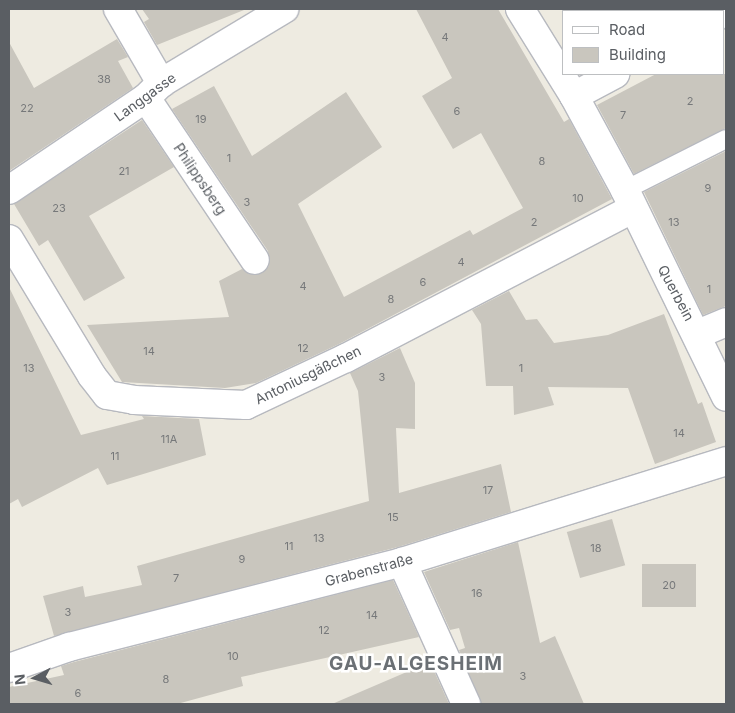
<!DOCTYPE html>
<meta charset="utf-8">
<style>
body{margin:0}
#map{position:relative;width:735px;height:713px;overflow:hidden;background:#eeebe1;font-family:Inter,sans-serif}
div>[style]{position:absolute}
.building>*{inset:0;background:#c9c6be;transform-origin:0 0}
.roads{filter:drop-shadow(1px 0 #b7b9bf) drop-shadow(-1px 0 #b7b9bf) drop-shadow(0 1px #b7b9bf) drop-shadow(0 -1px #b7b9bf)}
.lane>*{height:18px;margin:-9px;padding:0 9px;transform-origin:9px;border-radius:9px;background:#fff}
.street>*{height:28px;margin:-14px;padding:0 14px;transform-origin:14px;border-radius:14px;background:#fff}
span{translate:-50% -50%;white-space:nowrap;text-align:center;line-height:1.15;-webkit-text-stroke:5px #fff;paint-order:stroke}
.number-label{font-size:11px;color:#76787a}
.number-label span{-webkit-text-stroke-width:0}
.street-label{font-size:14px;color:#5a5e63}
.district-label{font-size:19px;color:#6b7075;font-weight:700;letter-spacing:1px}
.frame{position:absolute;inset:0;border:10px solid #5a5e63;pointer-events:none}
.legend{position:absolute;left:562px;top:10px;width:162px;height:65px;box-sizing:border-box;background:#fff;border:1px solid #bdbfc1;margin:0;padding:6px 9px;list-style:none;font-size:15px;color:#5a5e63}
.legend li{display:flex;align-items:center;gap:10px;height:25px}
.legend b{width:25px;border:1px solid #bdbfc1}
.north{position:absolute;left:10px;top:653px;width:50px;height:50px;-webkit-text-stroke:4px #fff;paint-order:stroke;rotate:264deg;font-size:14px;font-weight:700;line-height:20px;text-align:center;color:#5a5e63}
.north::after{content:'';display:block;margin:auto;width:18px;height:22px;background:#5a5e63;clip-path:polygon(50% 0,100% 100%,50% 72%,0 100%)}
</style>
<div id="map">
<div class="building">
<div style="clip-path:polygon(142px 9px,244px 9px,244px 10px,157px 45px,144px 22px,149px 19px)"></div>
<div style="clip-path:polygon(416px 9px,498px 9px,564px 122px,569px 119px,612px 199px,339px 344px,256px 383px,225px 388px,122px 382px,87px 325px,229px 317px,219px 281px,242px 269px,257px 275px,269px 266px,268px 251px,172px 109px,214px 86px,252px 156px,346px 92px,382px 147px,298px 204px,344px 297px,470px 230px,473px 235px,523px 208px,481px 133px,453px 149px,422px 96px,452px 78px)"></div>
<div style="clip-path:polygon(117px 39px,128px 57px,118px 61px,133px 88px,9px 171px,9px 42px,34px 88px)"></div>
<div style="clip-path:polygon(656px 74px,726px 74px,726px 128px,634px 174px,597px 105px)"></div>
<div style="clip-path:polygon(142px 120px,174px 167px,89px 216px,125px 278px,84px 301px,48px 240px,39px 246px,14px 204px)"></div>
<div style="clip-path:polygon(726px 151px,726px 306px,703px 315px,644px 192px)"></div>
<div style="clip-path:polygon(9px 287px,81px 435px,144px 419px,142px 416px,199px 419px,206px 455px,107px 485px,98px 468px,22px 507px,18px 499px,9px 504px)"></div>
<div style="clip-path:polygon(509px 291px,526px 320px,537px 319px,554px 343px,608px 335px,664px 314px,698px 404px,702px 402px,716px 442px,655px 464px,628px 388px,548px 387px,554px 405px,514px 415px,513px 386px,486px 386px,481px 324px,472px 310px)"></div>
<div style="clip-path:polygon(400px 348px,415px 383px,415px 429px,396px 428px,399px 493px,501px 464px,511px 512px,398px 547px,54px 636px,43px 596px,83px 586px,85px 597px,142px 585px,137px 566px,369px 501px,358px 391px,350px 373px)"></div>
<div style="left:612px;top:519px;width:48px;height:47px;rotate:74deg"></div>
<div style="clip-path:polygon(518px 542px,540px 643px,555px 636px,584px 704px,481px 704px,459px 650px,465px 648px,459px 628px,450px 630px,424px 572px)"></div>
<div style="left:642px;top:564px;width:54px;height:43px"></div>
<div style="clip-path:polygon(393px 580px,419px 637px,241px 677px,243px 686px,177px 704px,9px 704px,9px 687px,64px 675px,61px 666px,74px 662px)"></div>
<div style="clip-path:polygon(430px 662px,449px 704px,332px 704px)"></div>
</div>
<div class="roads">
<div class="lane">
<div style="left:625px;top:190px;width:113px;rotate:-26.8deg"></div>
</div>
<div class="street">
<div style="left:118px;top:9px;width:86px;rotate:59.8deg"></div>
<div style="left:520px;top:9px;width:102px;rotate:58.2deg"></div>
<div style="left:574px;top:96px;width:107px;rotate:61.5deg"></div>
<div style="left:625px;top:190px;width:230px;rotate:64deg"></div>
<div style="left:724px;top:14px;width:2px;rotate:-27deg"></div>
<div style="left:574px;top:96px;width:47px;rotate:-28.2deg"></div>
<div style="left:146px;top:98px;width:195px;rotate:56.1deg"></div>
<div style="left:9px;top:190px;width:165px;rotate:-33.9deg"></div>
<div style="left:146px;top:98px;width:21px;rotate:-45deg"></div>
<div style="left:161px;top:83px;width:144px;rotate:-31deg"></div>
<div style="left:9px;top:239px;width:160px;rotate:58.8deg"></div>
<div style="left:92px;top:376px;width:24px;rotate:52deg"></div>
<div style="left:107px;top:395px;width:27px;rotate:10deg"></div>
<div style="left:134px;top:400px;width:112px;rotate:2.6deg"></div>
<div style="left:246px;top:405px;width:110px;rotate:-25.2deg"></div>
<div style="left:346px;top:358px;width:322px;rotate:-27.5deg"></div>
<div style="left:698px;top:334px;width:30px;rotate:-23deg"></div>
<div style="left:402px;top:562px;width:156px;rotate:65.7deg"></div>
<div style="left:9px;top:668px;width:64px;rotate:-19.3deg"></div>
<div style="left:69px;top:647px;width:344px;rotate:-14.3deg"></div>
<div style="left:402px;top:562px;width:339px;rotate:-17.3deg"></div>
</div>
</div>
<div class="number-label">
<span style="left:445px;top:37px">4</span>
<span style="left:104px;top:79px">38</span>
<span style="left:690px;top:101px">2</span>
<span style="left:27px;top:108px">22</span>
<span style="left:457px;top:111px">6</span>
<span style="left:623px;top:115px">7</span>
<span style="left:201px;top:119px">19</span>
<span style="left:229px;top:158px">1</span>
<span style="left:542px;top:161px">8</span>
<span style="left:124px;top:171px">21</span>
<span style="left:708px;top:188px">9</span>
<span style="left:578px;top:198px">10</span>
<span style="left:247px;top:202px">3</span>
<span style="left:59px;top:208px">23</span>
<span style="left:534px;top:222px">2</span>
<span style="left:674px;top:222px">13</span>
<span style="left:461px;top:262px">4</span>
<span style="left:423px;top:282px">6</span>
<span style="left:303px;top:286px">4</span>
<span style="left:709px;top:289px">1</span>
<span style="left:391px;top:299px">8</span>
<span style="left:303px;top:348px">12</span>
<span style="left:149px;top:351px">14</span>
<span style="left:29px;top:368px">13</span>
<span style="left:521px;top:368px">1</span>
<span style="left:382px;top:377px">3</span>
<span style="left:679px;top:433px">14</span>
<span style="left:169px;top:439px">11A</span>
<span style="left:115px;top:456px">11</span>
<span style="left:488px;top:490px">17</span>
<span style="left:393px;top:517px">15</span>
<span style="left:319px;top:538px">13</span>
<span style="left:289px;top:546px">11</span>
<span style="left:596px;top:548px">18</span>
<span style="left:242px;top:559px">9</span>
<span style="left:176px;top:578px">7</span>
<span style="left:669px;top:585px">20</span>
<span style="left:477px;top:593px">16</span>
<span style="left:68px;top:612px">3</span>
<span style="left:372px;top:615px">14</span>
<span style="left:324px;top:630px">12</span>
<span style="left:233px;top:656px">10</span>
<span style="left:523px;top:676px">3</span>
<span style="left:166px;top:679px">8</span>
<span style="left:78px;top:693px">6</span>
</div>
<div class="street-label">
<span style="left:145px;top:97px;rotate:-36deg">Langgasse</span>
<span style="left:200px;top:179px;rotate:56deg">Philippsberg</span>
<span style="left:676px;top:293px;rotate:62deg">Querbein</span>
<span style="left:308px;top:375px;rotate:-26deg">Antoniusgäßchen</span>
<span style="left:369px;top:570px;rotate:-15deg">Grabenstraße</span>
</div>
<div class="district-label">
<span style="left:416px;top:664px">GAU-ALGESHEIM</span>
</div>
<div class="frame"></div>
<ul class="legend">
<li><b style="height:6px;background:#fff"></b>Road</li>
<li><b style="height:14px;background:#c9c6be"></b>Building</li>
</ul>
<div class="north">N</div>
</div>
